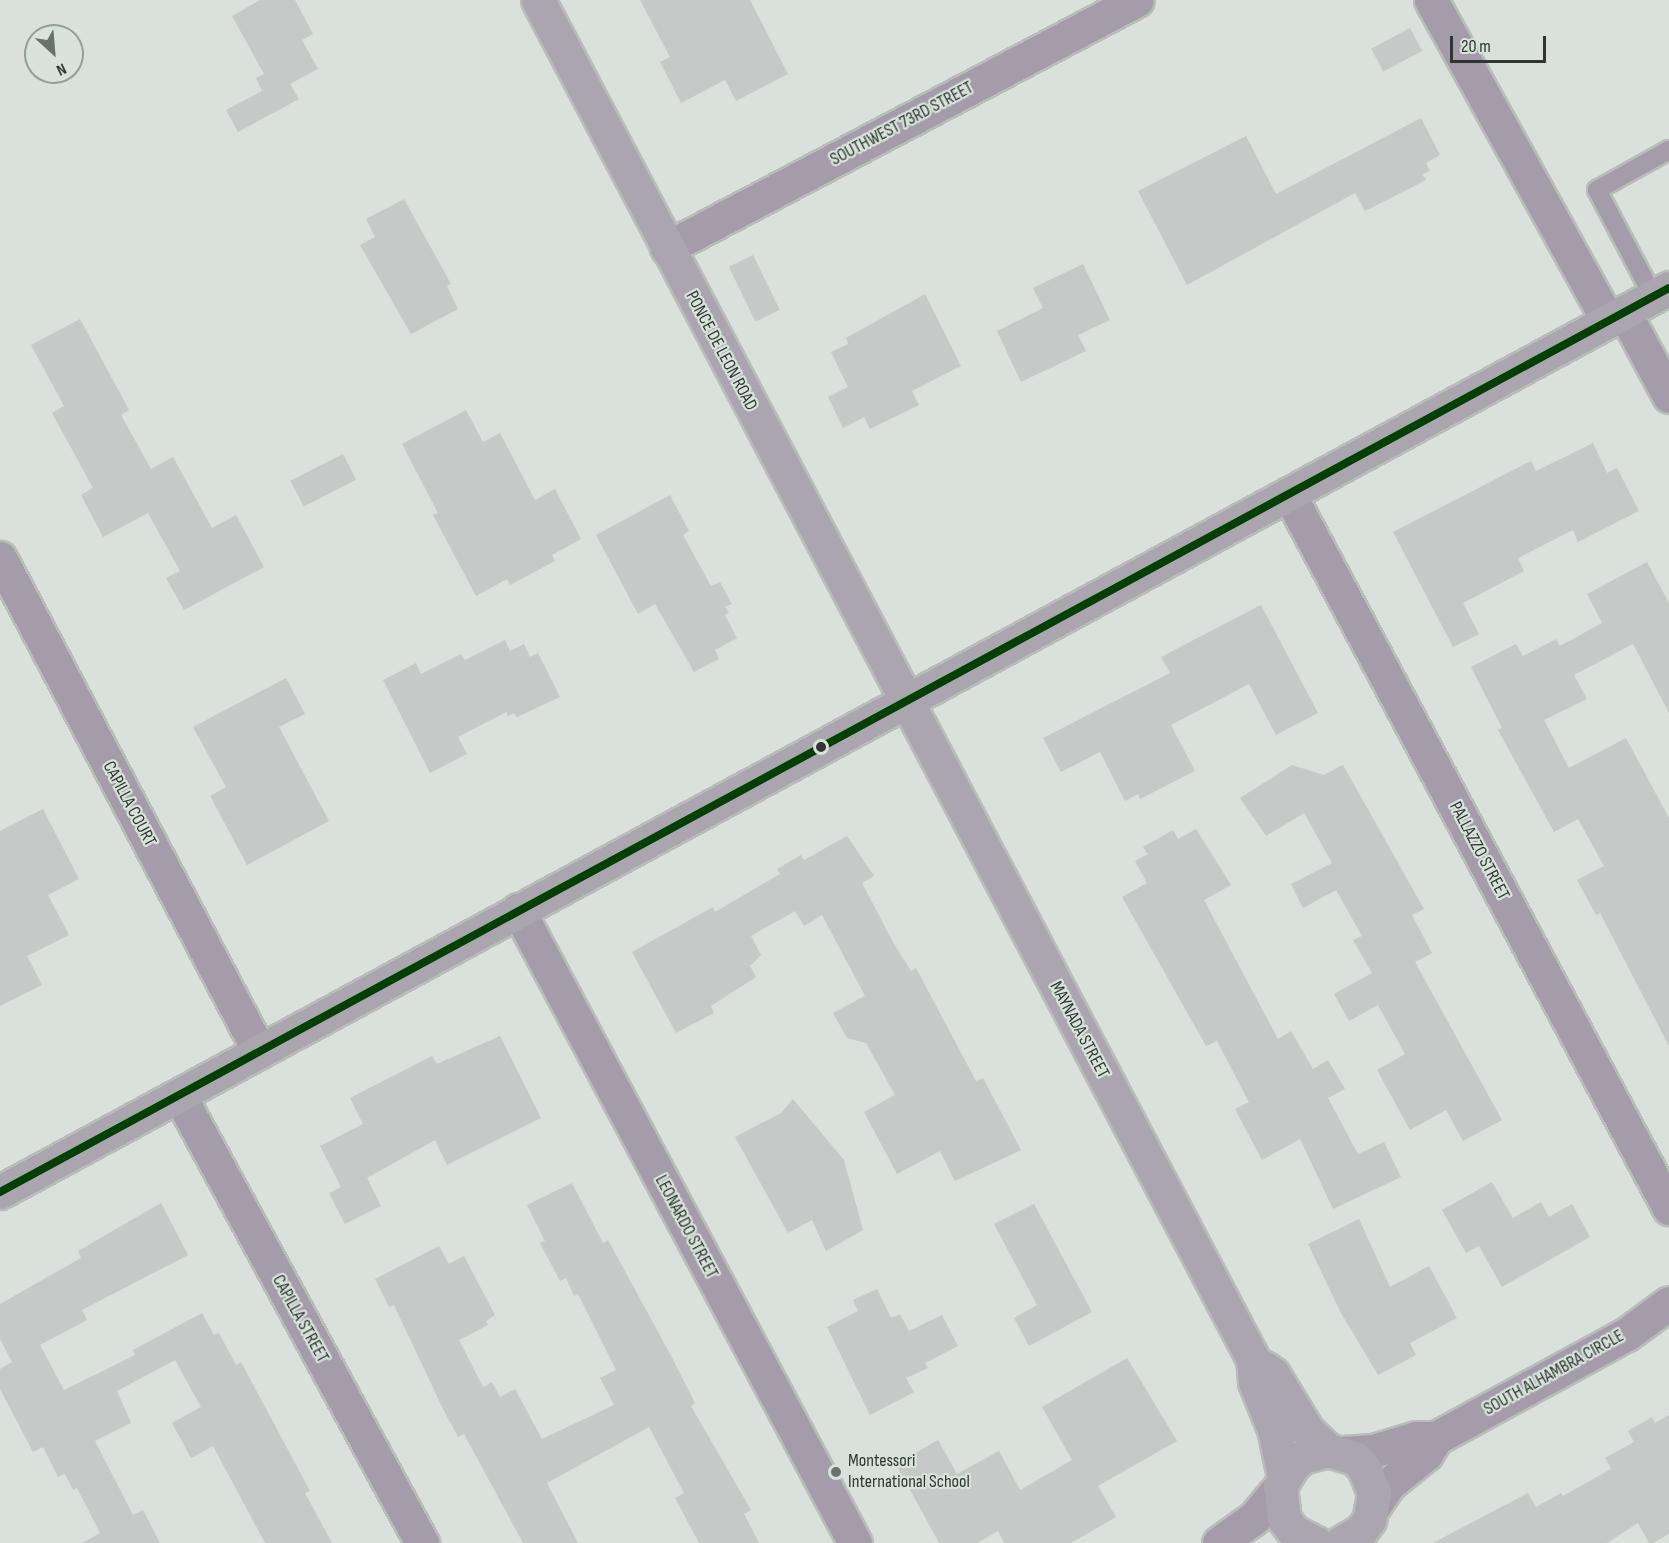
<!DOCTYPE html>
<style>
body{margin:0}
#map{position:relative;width:1669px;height:1543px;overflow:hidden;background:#dae0dc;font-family:"Sofia Sans Condensed",sans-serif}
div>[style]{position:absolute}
.building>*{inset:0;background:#c5c9c7;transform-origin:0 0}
.roads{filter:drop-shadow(2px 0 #b9bdba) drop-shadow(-2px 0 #b9bdba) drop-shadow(0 2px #b9bdba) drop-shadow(0 -2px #b9bdba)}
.lane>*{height:18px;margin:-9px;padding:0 9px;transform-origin:9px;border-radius:9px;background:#a49ca9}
.street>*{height:33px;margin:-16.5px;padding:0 16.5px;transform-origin:16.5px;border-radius:16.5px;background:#a49ca9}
.secondary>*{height:33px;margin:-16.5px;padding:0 16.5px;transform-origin:16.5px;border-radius:16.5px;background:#aba5af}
.bus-1>*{height:8px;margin:-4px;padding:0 4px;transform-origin:4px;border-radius:4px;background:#004000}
.dots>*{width:16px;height:16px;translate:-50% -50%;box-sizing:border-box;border:3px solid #d7e3db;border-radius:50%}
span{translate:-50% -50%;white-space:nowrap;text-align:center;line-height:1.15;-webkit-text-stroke:4.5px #d7e3db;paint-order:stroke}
.street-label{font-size:18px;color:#303532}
.poi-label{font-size:18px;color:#303532}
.left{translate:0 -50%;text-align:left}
.north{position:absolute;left:24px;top:24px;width:60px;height:60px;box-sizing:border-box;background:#d7e3db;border:2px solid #949d97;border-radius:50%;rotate:154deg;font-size:16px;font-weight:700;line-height:24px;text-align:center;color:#303532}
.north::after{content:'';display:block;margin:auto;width:21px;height:27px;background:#6c716e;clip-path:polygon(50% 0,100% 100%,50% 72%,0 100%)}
.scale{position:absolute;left:1450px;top:36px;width:96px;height:27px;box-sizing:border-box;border:3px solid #303532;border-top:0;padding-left:8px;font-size:18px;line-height:21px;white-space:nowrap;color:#303532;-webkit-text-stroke:4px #d7e3db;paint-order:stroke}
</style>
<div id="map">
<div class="building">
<div style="clip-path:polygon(260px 0,295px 0,313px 34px,302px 40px,318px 69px,290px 84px,299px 99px,238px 132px,226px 110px,262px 91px,256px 78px,264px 74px,232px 16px)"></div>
<div style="clip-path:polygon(640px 0,750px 0,788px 74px,736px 101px,725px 80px,681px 103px,660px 62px,670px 57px)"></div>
<div style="left:1410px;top:28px;width:26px;height:44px;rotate:62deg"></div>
<div style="clip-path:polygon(1421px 118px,1440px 155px,1426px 163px,1430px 171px,1422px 174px,1426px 180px,1365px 211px,1355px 193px,1187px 285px,1138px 191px,1246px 136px,1276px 194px)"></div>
<div style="clip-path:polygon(404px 199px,451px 284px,447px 286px,458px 309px,411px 334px,360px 245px,375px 237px,366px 219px)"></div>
<div style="left:753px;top:255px;width:61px;height:27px;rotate:64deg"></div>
<div style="clip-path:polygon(1083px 264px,1110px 320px,1078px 335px,1086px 351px,1021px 382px,997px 331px,1043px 308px,1033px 288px)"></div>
<div style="clip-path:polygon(925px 294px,961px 366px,912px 391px,919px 405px,870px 429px,864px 417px,843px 428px,828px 397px,848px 387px,831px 352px,848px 344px,846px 338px)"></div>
<div style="clip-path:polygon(80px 319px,129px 410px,121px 415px,151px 469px,173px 457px,212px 528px,236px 515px,264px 567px,184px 610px,166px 578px,180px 571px,148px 513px,103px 537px,81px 495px,93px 488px,52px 413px,64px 406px,31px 345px)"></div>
<div style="clip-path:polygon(466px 410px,483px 442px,500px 433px,535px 500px,555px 489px,581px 539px,552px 555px,555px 561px,510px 585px,507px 579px,476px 596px,433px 515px,438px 513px,402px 444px)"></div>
<div style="clip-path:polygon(1593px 443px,1607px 473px,1617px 468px,1639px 511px,1578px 542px,1573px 530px,1518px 558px,1524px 571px,1463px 603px,1479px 634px,1453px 647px,1393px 532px,1531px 461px,1536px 471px)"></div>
<div style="left:343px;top:454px;width:29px;height:59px;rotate:63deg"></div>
<div style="clip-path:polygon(670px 495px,689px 531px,683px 535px,711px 586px,720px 582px,732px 604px,725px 607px,729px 613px,725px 615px,737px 638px,715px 650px,719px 659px,694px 672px,655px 604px,638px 614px,596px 535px)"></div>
<div style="clip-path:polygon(1647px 562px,1669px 603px,1669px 713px,1633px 644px,1574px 675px,1587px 699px,1544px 720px,1569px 768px,1626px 738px,1669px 818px,1669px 1046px,1600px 913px,1596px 915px,1577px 880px,1604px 866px,1578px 819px,1554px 832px,1498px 730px,1502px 728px,1471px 667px,1516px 644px,1523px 656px,1556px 639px,1560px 646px,1602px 623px,1587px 594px)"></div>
<div style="clip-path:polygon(1261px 605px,1318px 713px,1276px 735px,1249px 684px,1171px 725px,1195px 771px,1140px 799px,1138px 794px,1125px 801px,1100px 752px,1061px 772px,1043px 738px,1170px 673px,1161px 657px)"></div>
<div style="clip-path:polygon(505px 640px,510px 651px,524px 644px,530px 657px,538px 653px,560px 697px,517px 717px,514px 713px,508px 716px,506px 712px,458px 737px,467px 754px,430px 773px,383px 680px,416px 663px,421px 674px,461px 654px,465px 660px)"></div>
<div style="clip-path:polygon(286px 678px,305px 714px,279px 727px,329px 821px,247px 865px,210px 796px,226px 787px,193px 727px)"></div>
<div style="clip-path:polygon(1292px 765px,1324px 775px,1343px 765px,1424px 909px,1412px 915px,1432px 953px,1415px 962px,1502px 1120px,1463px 1141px,1446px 1110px,1410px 1130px,1377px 1070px,1405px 1054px,1378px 1005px,1349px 1021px,1334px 994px,1372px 973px,1353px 940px,1362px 936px,1336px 890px,1303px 908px,1291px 884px,1332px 863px,1304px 813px,1266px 836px,1240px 798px)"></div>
<div style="clip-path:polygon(43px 809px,79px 879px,48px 895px,69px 935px,27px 956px,42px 985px,0 1006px,0 831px)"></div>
<div style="clip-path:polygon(1196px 829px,1231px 885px,1204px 900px,1278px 1039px,1291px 1031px,1313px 1069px,1328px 1060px,1345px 1089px,1328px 1098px,1358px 1154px,1384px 1142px,1401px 1177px,1333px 1209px,1300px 1139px,1262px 1160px,1235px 1109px,1249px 1102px,1217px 1041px,1206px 1046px,1122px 897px,1147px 883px,1135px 861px,1148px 854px,1143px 847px,1173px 830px,1178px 839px)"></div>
<div style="clip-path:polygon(847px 836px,874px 876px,862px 883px,894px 944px,911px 971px,916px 968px,976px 1081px,983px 1078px,1021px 1150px,955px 1181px,940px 1151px,897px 1174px,864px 1112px,895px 1095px,866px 1043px,847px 1038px,833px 1013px,865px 996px,822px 915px,804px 926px,795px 911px,751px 936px,761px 955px,750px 966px,756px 977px,711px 1006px,714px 1013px,676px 1033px,632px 952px,713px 907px,715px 912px,780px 874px,777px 869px,801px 855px,804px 860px)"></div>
<div style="clip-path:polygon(500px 1036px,541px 1118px,447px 1165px,435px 1140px,367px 1178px,381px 1206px,345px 1224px,329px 1193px,341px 1187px,320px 1146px,363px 1124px,350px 1098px,432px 1056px,437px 1064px)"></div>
<div style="clip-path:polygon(793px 1099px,844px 1160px,863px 1230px,826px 1251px,812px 1220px,788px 1233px,735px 1137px,781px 1113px)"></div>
<div style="clip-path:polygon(1492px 1182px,1513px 1218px,1541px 1202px,1549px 1217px,1572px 1204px,1590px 1237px,1502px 1287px,1479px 1246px,1466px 1253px,1442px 1210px)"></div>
<div style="clip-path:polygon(572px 1183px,603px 1243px,608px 1240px,669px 1352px,695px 1403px,691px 1406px,751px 1510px,744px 1514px,759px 1543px,699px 1543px,675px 1498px,684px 1493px,649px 1427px,547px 1483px,578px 1543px,523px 1543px,464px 1434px,458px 1437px,443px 1409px,394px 1305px,389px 1307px,375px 1279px,439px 1246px,449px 1264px,464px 1256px,495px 1315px,486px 1321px,488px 1325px,459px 1340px,483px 1387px,492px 1382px,500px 1397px,515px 1389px,542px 1439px,614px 1405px,600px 1378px,616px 1370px,578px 1294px,574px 1296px,566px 1278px,560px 1281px,540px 1243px,545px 1241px,527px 1205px)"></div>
<div style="clip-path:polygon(161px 1203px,188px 1255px,82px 1310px,87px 1320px,40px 1345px,64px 1390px,135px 1355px,133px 1350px,202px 1313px,214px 1335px,219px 1333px,236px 1365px,241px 1362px,310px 1491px,305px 1493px,332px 1543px,265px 1543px,213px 1446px,191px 1458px,172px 1423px,201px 1407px,175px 1360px,117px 1391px,131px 1423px,95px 1441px,133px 1515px,143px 1510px,160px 1543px,82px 1543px,100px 1533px,77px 1488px,73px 1490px,65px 1474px,58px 1477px,43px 1447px,33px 1452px,0 1389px,0 1369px,12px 1362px,0 1339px,0 1304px,81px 1258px,78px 1251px)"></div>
<div style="clip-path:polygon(1034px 1204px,1092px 1312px,1029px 1346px,1014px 1318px,1037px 1305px,994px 1224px)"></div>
<div style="clip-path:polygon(1359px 1219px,1390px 1287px,1429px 1266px,1457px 1318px,1410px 1343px,1416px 1355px,1378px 1375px,1341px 1313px,1308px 1244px)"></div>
<div style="clip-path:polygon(877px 1289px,891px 1318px,900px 1314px,909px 1331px,942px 1315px,958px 1346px,925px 1363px,928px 1368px,906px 1378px,914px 1392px,870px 1415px,827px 1327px,858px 1311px,853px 1300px)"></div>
<div style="clip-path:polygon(1127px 1358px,1177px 1441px,1098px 1486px,1116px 1517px,1071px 1543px,1004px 1543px,998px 1531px,977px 1543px,939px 1543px,896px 1464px,938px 1440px,957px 1474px,999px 1451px,1020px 1490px,1072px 1460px,1042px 1407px)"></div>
<div style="clip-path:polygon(1669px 1415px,1669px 1534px,1653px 1543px,1649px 1543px,1638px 1523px,1607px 1543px,1433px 1543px,1528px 1493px,1536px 1507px,1561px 1493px,1563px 1496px,1611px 1469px,1605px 1458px,1634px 1442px,1628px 1431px,1652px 1417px,1655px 1423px)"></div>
</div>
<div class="roads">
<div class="lane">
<div style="left:1653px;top:296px;width:120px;rotate:-117.8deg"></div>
<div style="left:1597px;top:190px;width:82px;rotate:-29.1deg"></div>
</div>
<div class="street">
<div style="left:1431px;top:0;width:367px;rotate:61.1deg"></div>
<div style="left:667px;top:248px;width:531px;rotate:-27.82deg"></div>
<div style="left:1624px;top:312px;width:95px;rotate:61.8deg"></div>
<div style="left:1289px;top:494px;width:809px;rotate:61.98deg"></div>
<div style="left:0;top:558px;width:557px;rotate:62.28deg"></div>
<div style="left:518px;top:910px;width:717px;rotate:61.97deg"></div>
<div style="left:179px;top:1095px;width:510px;rotate:61.52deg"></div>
<div style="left:1343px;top:1453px;width:30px;rotate:-4deg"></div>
<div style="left:1373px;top:1451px;width:45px;rotate:-16.8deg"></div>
<div style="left:1416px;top:1438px;width:20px"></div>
<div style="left:1374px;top:1506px;width:27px;rotate:-56deg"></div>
<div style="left:1389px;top:1484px;width:48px;rotate:-39deg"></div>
<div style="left:1426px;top:1454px;width:19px;rotate:-58deg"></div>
<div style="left:1436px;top:1438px;width:217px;rotate:-28.6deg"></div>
<div style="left:1627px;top:1334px;width:52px;rotate:-36.4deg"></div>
<div style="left:1219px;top:1543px;width:43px;rotate:-35.5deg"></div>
<div style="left:1254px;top:1518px;width:40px;rotate:-50deg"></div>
</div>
<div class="secondary">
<div style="left:538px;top:0;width:1536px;rotate:62.25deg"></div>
<div style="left:1253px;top:1359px;width:23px;rotate:85deg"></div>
<div style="left:1255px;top:1382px;width:51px;rotate:68deg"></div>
<div style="left:1274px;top:1429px;width:49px;rotate:78.2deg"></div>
<div style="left:0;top:1192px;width:1898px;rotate:-28.44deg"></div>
<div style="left:1263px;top:1367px;width:12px;rotate:35deg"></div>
<div style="left:1273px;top:1374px;width:66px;rotate:58.7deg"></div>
<div style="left:1307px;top:1430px;width:29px;rotate:44deg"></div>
<div style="left:1316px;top:1543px;width:25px;rotate:-153deg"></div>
<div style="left:1294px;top:1532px;width:16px;rotate:-128deg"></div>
<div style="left:1284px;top:1519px;width:32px;rotate:-97deg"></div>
<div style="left:1280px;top:1487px;width:24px;rotate:-60deg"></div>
<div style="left:1292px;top:1466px;width:13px;rotate:-42deg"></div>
<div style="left:1302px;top:1457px;width:27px;rotate:-15deg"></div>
<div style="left:1328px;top:1450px;width:28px;rotate:17deg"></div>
<div style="left:1355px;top:1458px;width:13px;rotate:48deg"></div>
<div style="left:1364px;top:1468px;width:27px;rotate:68deg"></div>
<div style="left:1374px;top:1493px;width:27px;rotate:100deg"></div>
<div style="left:1369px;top:1520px;width:14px;rotate:126deg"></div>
<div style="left:1361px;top:1531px;width:24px;rotate:150deg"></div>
</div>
</div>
<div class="bus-1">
<div style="left:0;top:1192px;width:1898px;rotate:-28.44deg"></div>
</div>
<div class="dots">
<div style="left:821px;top:747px;background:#303532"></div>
<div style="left:836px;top:1472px;background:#6c716e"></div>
</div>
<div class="street-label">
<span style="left:902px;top:124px;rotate:-28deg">SOUTHWEST 73RD STREET</span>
<span style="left:721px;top:351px;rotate:62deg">PONCE DE LEON ROAD</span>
<span style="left:129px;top:804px;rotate:62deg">CAPILLA COURT</span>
<span style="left:1479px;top:851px;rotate:62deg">PALLAZZO STREET</span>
<span style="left:1079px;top:1030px;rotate:62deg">MAYNADA STREET</span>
<span style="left:686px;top:1227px;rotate:62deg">LEONARDO STREET</span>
<span style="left:300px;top:1319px;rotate:61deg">CAPILLA STREET</span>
<span style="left:1554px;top:1373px;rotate:-29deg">SOUTH ALHAMBRA CIRCLE</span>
</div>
<div class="poi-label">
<span class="left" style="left:848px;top:1472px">Montessori<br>International School</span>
</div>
<div class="north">N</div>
<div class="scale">20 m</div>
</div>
